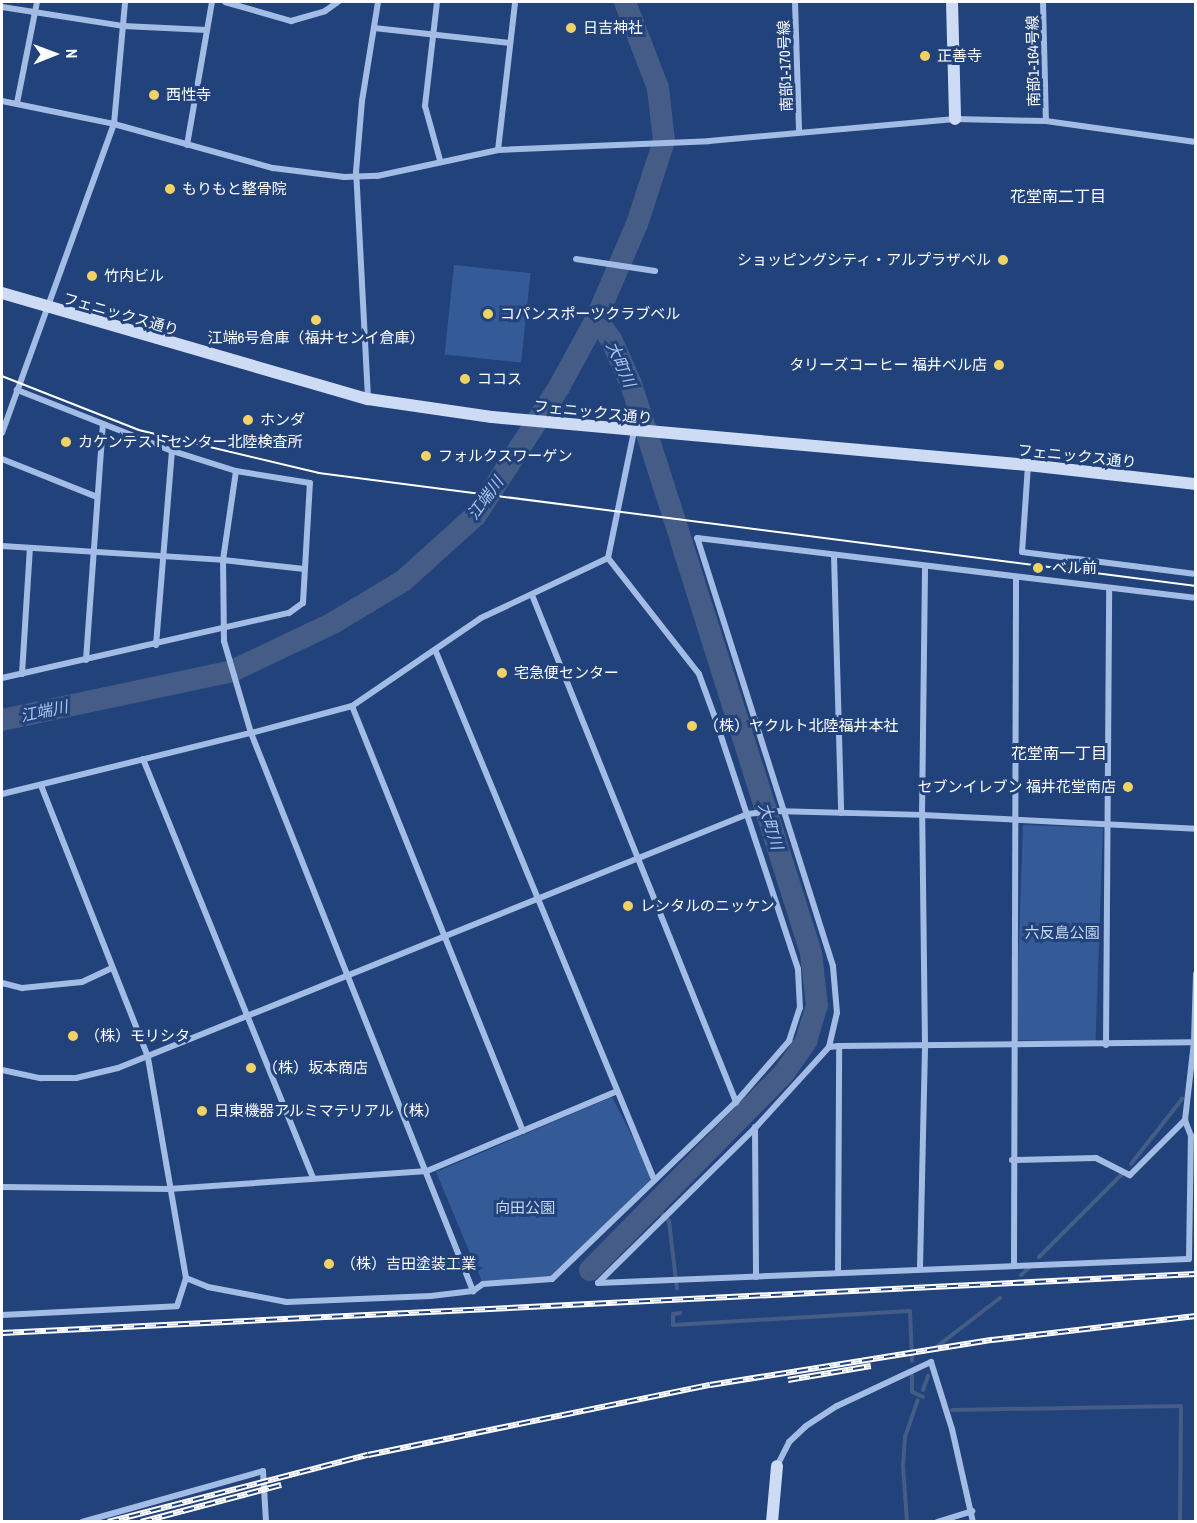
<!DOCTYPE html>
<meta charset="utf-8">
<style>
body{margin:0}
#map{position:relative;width:1197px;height:1523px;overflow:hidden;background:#21427a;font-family:"Archivo Narrow","Noto Sans JP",sans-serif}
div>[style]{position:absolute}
.green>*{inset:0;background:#345a98;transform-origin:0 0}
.stream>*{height:4px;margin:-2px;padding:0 2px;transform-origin:2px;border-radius:2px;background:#445c86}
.river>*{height:22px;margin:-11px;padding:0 11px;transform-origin:11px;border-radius:11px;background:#445c86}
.street>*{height:6px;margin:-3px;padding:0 3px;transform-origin:3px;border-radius:3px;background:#a3bce5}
.secondary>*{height:12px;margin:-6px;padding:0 6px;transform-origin:6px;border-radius:6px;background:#cddbf5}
.tram>*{height:1.5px;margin:-0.75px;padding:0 0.75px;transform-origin:0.75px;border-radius:0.75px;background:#fff}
.rail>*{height:6px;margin-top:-3px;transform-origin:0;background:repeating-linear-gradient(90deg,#21427a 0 11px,#fff 0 22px);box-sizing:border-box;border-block:2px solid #fff}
.dots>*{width:16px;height:16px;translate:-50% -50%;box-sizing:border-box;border:3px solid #21427a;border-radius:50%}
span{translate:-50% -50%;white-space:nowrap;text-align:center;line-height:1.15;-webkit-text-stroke:6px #21427a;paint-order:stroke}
.poi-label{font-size:15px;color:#fff}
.left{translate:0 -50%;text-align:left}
.right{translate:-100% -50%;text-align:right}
.street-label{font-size:15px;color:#fff}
.park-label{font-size:15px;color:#c6d8f4}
.neighbourhood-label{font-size:16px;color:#fff}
.water-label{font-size:16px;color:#aec6ed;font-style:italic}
.frame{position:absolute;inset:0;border:3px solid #fff;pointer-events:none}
.north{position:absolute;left:24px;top:24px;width:60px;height:60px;-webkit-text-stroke:4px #21427a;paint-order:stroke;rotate:89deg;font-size:16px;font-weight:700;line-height:24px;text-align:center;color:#fff}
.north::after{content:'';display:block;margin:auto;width:21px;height:27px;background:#fff;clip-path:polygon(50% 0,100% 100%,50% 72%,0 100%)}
</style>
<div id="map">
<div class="green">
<div style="left:454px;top:265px;width:77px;height:90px;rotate:6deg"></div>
<div style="left:1023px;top:825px;width:80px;height:215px;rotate:2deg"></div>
<div style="clip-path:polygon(612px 1097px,653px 1177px,552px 1279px,483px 1284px,436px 1172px)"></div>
</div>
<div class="stream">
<div style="left:1131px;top:1164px;width:83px;rotate:-51.9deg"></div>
<div style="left:652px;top:1203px;width:25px;rotate:47deg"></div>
<div style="left:669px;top:1221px;width:68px;rotate:83.3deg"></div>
<div style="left:1039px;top:1257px;width:116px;rotate:-45deg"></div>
<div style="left:1021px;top:1275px;width:11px;rotate:-41deg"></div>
<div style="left:680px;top:1313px;width:7px;rotate:172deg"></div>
<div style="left:673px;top:1314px;width:11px;rotate:90deg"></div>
<div style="left:673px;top:1325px;width:237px;rotate:-3.4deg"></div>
<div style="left:910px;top:1311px;width:50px;rotate:87.7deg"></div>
<div style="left:935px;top:1348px;width:82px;rotate:-37.6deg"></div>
<div style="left:912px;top:1375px;width:17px;rotate:90deg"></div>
<div style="left:912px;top:1392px;width:12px;rotate:24deg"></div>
<div style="left:923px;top:1390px;width:15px;rotate:-70deg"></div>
<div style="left:952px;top:1410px;width:229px;rotate:-1deg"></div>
<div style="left:1181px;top:1406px;width:116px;rotate:90.5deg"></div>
<div style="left:907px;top:1522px;width:56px;rotate:-94.1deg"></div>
<div style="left:903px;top:1466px;width:29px;rotate:-86deg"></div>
<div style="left:905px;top:1437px;width:39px;rotate:-71deg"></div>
</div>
<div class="river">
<div style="left:2px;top:720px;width:235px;rotate:-12deg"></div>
<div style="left:232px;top:671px;width:112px;rotate:-25.4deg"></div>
<div style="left:333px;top:623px;width:82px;rotate:-31deg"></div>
<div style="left:403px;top:581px;width:98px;rotate:-42.1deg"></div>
<div style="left:476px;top:515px;width:153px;rotate:-57deg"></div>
<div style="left:559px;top:387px;width:77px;rotate:-61.4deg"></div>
<div style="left:596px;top:319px;width:103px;rotate:-66.7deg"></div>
<div style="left:637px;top:224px;width:87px;rotate:-72deg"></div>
<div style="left:664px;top:141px;width:53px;rotate:-96.5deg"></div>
<div style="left:658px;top:88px;width:92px;rotate:-111deg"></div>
<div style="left:590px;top:1270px;width:276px;rotate:-45.4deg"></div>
<div style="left:784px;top:1073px;width:39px;rotate:-55deg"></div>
<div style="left:806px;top:1041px;width:37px;rotate:-73deg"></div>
<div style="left:817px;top:1006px;width:53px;rotate:-96.5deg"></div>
<div style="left:811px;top:953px;width:430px;rotate:-107.5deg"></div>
<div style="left:682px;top:543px;width:167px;rotate:-107.8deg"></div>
<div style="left:631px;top:384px;width:49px;rotate:-114deg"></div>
<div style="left:611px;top:339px;width:25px;rotate:-127deg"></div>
</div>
<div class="street">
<div style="left:225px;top:2px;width:69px;rotate:16.1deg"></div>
<div style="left:291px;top:21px;width:35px;rotate:-16deg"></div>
<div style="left:325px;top:11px;width:16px;rotate:-35deg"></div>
<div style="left:437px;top:2px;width:105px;rotate:96.6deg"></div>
<div style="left:425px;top:106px;width:56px;rotate:74.5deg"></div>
<div style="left:795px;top:2px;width:128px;rotate:88.2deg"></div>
<div style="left:1043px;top:2px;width:119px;rotate:88.6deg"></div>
<div style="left:2px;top:7px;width:122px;rotate:8.9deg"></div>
<div style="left:123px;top:26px;width:84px;rotate:2.7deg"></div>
<div style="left:374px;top:28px;width:137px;rotate:6.3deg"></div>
<div style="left:2px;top:101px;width:114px;rotate:11.6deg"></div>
<div style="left:114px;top:124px;width:165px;rotate:15.5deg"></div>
<div style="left:273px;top:168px;width:72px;rotate:7.2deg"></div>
<div style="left:344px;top:177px;width:33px;rotate:-2deg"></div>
<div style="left:377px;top:176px;width:124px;rotate:-12.1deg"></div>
<div style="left:498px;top:150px;width:211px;rotate:-2.4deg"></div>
<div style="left:709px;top:141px;width:247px;rotate:-5.1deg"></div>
<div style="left:955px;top:119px;width:91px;rotate:1.3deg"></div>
<div style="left:1046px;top:121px;width:151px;rotate:8deg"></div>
<div style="left:17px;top:103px;width:103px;rotate:-78.8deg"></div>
<div style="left:187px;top:145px;width:145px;rotate:-80.1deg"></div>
<div style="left:498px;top:150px;width:149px;rotate:-83.4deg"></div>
<div style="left:576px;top:259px;width:80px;rotate:8.6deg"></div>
<div style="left:368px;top:398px;width:226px;rotate:-93deg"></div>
<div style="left:356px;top:172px;width:71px;rotate:-85.2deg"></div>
<div style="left:362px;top:101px;width:100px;rotate:-80.8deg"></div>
<div style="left:2px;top:433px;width:329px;rotate:-70.1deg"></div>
<div style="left:114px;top:124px;width:122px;rotate:-84.8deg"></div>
<div style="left:2px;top:459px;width:102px;rotate:21.8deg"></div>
<div style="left:1028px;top:465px;width:87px;rotate:93.9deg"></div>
<div style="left:1022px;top:552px;width:175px;rotate:7.2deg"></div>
<div style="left:2px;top:546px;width:221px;rotate:3.6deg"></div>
<div style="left:223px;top:560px;width:82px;rotate:6.3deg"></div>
<div style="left:834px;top:555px;width:258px;rotate:88.4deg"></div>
<div style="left:608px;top:558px;width:130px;rotate:-78.4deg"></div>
<div style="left:532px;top:595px;width:547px;rotate:68.08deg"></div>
<div style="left:156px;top:645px;width:195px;rotate:-85.3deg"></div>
<div style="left:436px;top:652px;width:568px;rotate:67.54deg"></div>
<div style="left:86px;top:660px;width:236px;rotate:-85.9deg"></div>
<div style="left:22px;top:674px;width:126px;rotate:-86.4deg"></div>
<div style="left:2px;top:678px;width:294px;rotate:-12.8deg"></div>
<div style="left:289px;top:613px;width:17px;rotate:-36deg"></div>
<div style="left:303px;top:603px;width:120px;rotate:-86.7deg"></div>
<div style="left:310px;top:483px;width:75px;rotate:-170.8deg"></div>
<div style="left:236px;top:471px;width:67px;rotate:-162.6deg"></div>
<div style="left:172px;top:451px;width:167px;rotate:-158.5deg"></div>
<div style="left:352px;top:706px;width:458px;rotate:68.1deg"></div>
<div style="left:143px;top:759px;width:452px;rotate:67.9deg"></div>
<div style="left:2px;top:794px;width:256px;rotate:-13.8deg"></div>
<div style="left:251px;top:733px;width:96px;rotate:-106.4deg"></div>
<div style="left:224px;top:641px;width:81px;rotate:-90.7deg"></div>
<div style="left:223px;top:560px;width:90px;rotate:-81.7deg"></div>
<div style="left:2px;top:983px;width:21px;rotate:14deg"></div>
<div style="left:22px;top:988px;width:60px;rotate:-5.7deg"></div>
<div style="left:82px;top:982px;width:33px;rotate:-25deg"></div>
<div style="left:1106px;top:1045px;width:455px;rotate:-89.6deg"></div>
<div style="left:839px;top:1046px;width:10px;rotate:174deg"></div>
<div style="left:829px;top:1047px;width:35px;rotate:-77deg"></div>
<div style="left:837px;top:1013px;width:47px;rotate:-94.9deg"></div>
<div style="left:833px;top:966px;width:449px;rotate:-107.6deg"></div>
<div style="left:697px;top:538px;width:503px;rotate:6.86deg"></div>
<div style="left:829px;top:1047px;width:111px;rotate:132.4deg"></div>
<div style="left:754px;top:1129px;width:219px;rotate:135.4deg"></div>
<div style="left:598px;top:1283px;width:591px;rotate:-2.33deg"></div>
<div style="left:1189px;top:1259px;width:123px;rotate:-89.1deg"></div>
<div style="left:1191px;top:1136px;width:17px;rotate:-111deg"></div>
<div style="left:1185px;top:1120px;width:79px;rotate:-83.4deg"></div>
<div style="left:1194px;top:1042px;width:68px;rotate:-88.3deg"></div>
<div style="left:2px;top:1070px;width:40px;rotate:12deg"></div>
<div style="left:41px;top:1078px;width:35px"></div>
<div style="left:76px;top:1078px;width:43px;rotate:-13.4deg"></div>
<div style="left:118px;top:1068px;width:679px;rotate:-21.96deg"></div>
<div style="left:748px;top:814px;width:26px;rotate:-7deg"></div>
<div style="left:774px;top:811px;width:148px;rotate:1.5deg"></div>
<div style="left:922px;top:815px;width:274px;rotate:2.9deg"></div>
<div style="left:755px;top:1127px;width:150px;rotate:89.6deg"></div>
<div style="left:1012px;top:1160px;width:84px;rotate:-1.4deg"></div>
<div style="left:1096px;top:1158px;width:38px;rotate:27deg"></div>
<div style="left:1130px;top:1175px;width:78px;rotate:-45deg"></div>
<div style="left:2px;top:1187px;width:167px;rotate:0.7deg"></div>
<div style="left:169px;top:1189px;width:259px;rotate:-4deg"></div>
<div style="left:427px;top:1171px;width:204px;rotate:-22.8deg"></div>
<div style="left:1014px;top:1264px;width:686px;rotate:-89.83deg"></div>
<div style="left:920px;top:1268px;width:223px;rotate:-88.7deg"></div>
<div style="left:925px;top:1045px;width:230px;rotate:-90.7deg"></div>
<div style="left:922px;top:815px;width:249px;rotate:-89.3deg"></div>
<div style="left:838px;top:1273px;width:227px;rotate:-89.7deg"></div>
<div style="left:839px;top:1046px;width:355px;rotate:-0.6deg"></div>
<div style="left:186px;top:1278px;width:24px;rotate:22deg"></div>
<div style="left:208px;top:1287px;width:80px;rotate:10.8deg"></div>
<div style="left:287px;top:1302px;width:144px;rotate:-2.4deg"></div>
<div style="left:431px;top:1296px;width:42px;rotate:-6.8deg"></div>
<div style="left:473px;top:1291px;width:12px;rotate:-35deg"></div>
<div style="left:483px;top:1284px;width:69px;rotate:-4.1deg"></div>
<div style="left:552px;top:1279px;width:255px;rotate:-43.9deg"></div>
<div style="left:736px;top:1102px;width:81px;rotate:-49deg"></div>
<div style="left:789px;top:1041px;width:35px;rotate:-72deg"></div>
<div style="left:800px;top:1008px;width:39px;rotate:-93deg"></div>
<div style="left:798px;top:969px;width:268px;rotate:-108.3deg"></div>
<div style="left:714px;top:715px;width:44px;rotate:-110.1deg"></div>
<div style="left:699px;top:674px;width:147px;rotate:-128.1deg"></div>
<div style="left:608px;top:558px;width:140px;rotate:154.7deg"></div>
<div style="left:481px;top:618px;width:156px;rotate:145.7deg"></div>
<div style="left:352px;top:706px;width:105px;rotate:165deg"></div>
<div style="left:251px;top:733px;width:601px;rotate:68.3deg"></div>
<div style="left:2px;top:1315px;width:175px;rotate:-2.9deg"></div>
<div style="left:177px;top:1306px;width:29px;rotate:-72deg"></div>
<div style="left:186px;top:1278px;width:224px;rotate:-99.8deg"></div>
<div style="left:148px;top:1057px;width:292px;rotate:-111.5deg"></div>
<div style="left:777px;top:1466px;width:27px;rotate:-63deg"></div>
<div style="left:789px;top:1442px;width:23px;rotate:-43deg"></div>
<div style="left:806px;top:1426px;width:37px;rotate:-33deg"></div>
<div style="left:837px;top:1406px;width:104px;rotate:-25.1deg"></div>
<div style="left:931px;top:1362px;width:70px;rotate:72.6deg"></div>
<div style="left:952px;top:1429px;width:95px;rotate:77.3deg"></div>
<div style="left:82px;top:1522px;width:188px;rotate:-15.7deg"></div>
<div style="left:263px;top:1471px;width:51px;rotate:86.6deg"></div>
<div style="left:937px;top:1522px;width:37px;rotate:-17deg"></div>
</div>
<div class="secondary">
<div style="left:952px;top:2px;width:117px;rotate:88.5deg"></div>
<div style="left:2px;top:293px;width:381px;rotate:16.2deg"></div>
<div style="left:368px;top:399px;width:125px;rotate:8.3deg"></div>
<div style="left:492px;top:417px;width:538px;rotate:5.12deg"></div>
<div style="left:1028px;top:465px;width:169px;rotate:6.5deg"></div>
<div style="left:772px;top:1522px;width:56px;rotate:-84.9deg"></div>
</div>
<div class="tram">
<div style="left:2px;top:376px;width:147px;rotate:21.5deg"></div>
<div style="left:139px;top:430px;width:185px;rotate:13.4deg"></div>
<div style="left:319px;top:473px;width:884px;rotate:7.34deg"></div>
</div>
<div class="rail">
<div style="left:2px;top:1333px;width:1195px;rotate:-2.83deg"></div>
<div style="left:788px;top:1380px;width:84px;rotate:-9.6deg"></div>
<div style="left:108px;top:1522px;width:268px;rotate:-14.5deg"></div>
<div style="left:368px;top:1455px;width:349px;rotate:-11.6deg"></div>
<div style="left:710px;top:1385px;width:286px;rotate:-9.1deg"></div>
<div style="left:992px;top:1340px;width:205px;rotate:-6.7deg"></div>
<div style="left:141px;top:1522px;width:145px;rotate:-14.8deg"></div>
</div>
<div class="dots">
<div style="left:571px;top:28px;background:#f1d265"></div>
<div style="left:925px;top:56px;background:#f1d265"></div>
<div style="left:154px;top:95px;background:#f1d265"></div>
<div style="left:170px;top:189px;background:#f1d265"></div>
<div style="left:1003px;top:260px;background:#f1d265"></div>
<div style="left:92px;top:276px;background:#f1d265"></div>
<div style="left:488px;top:314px;background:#f1d265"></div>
<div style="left:316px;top:320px;background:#f1d265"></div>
<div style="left:999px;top:365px;background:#f1d265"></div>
<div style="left:465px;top:379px;background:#f1d265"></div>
<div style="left:248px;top:420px;background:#f1d265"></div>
<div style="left:66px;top:442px;background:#f1d265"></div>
<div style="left:426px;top:456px;background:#f1d265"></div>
<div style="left:1038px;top:568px;background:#f1d265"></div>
<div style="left:502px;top:673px;background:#f1d265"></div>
<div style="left:692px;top:726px;background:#f1d265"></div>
<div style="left:1128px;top:787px;background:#f1d265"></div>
<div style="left:628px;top:906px;background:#f1d265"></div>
<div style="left:73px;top:1036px;background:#f1d265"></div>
<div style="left:251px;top:1068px;background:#f1d265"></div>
<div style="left:202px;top:1111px;background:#f1d265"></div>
<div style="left:329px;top:1264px;background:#f1d265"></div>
</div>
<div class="poi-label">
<span class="left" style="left:583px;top:28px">日吉神社</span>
<span class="left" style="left:937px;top:56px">正善寺</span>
<span class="left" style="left:166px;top:95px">西性寺</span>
<span class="left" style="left:182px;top:189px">もりもと整骨院</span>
<span class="right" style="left:991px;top:260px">ショッピングシティ・アルプラザベル</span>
<span class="left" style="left:104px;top:276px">竹内ビル</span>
<span class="left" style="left:500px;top:314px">コパンスポーツクラブベル</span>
<span style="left:316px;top:338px">江端6号倉庫（福井センイ倉庫）</span>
<span class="right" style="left:987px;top:365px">タリーズコーヒー 福井ベル店</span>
<span class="left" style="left:477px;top:379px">ココス</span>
<span class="left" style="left:260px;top:420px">ホンダ</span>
<span class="left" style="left:78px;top:442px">カケンテストセンター北陸検査所</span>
<span class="left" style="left:438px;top:456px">フォルクスワーゲン</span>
<span class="left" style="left:1052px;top:568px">ベル前</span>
<span class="left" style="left:514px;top:673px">宅急便センター</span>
<span class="left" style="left:704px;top:726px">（株）ヤクルト北陸福井本社</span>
<span class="right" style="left:1116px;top:787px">セブンイレブン 福井花堂南店</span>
<span class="left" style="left:640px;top:906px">レンタルのニッケン</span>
<span class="left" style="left:85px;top:1036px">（株）モリシタ</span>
<span class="left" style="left:263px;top:1068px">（株）坂本商店</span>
<span class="left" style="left:214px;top:1111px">日東機器アルミマテリアル（株）</span>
<span class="left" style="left:341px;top:1264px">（株）吉田塗装工業</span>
</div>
<div class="street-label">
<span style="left:1033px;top:61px;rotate:-91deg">南部1-164号線</span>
<span style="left:785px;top:66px;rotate:-92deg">南部1-170号線</span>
<span style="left:121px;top:314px;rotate:16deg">フェニックス通り</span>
<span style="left:593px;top:412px;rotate:6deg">フェニックス通り</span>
<span style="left:1077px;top:456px;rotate:6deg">フェニックス通り</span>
</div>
<div class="park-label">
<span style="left:1062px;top:933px">六反島公園</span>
<span style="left:525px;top:1208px">向田公園</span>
</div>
<div class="neighbourhood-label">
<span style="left:1058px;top:196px">花堂南二丁目</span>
<span style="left:1059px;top:753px">花堂南一丁目</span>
</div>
<div class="water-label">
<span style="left:621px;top:364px;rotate:66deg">大町川</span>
<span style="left:485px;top:498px;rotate:-54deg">江端川</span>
<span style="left:44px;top:711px;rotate:-12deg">江端川</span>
<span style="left:771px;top:826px;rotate:73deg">大町川</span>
</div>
<div class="frame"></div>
<div class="north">N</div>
</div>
